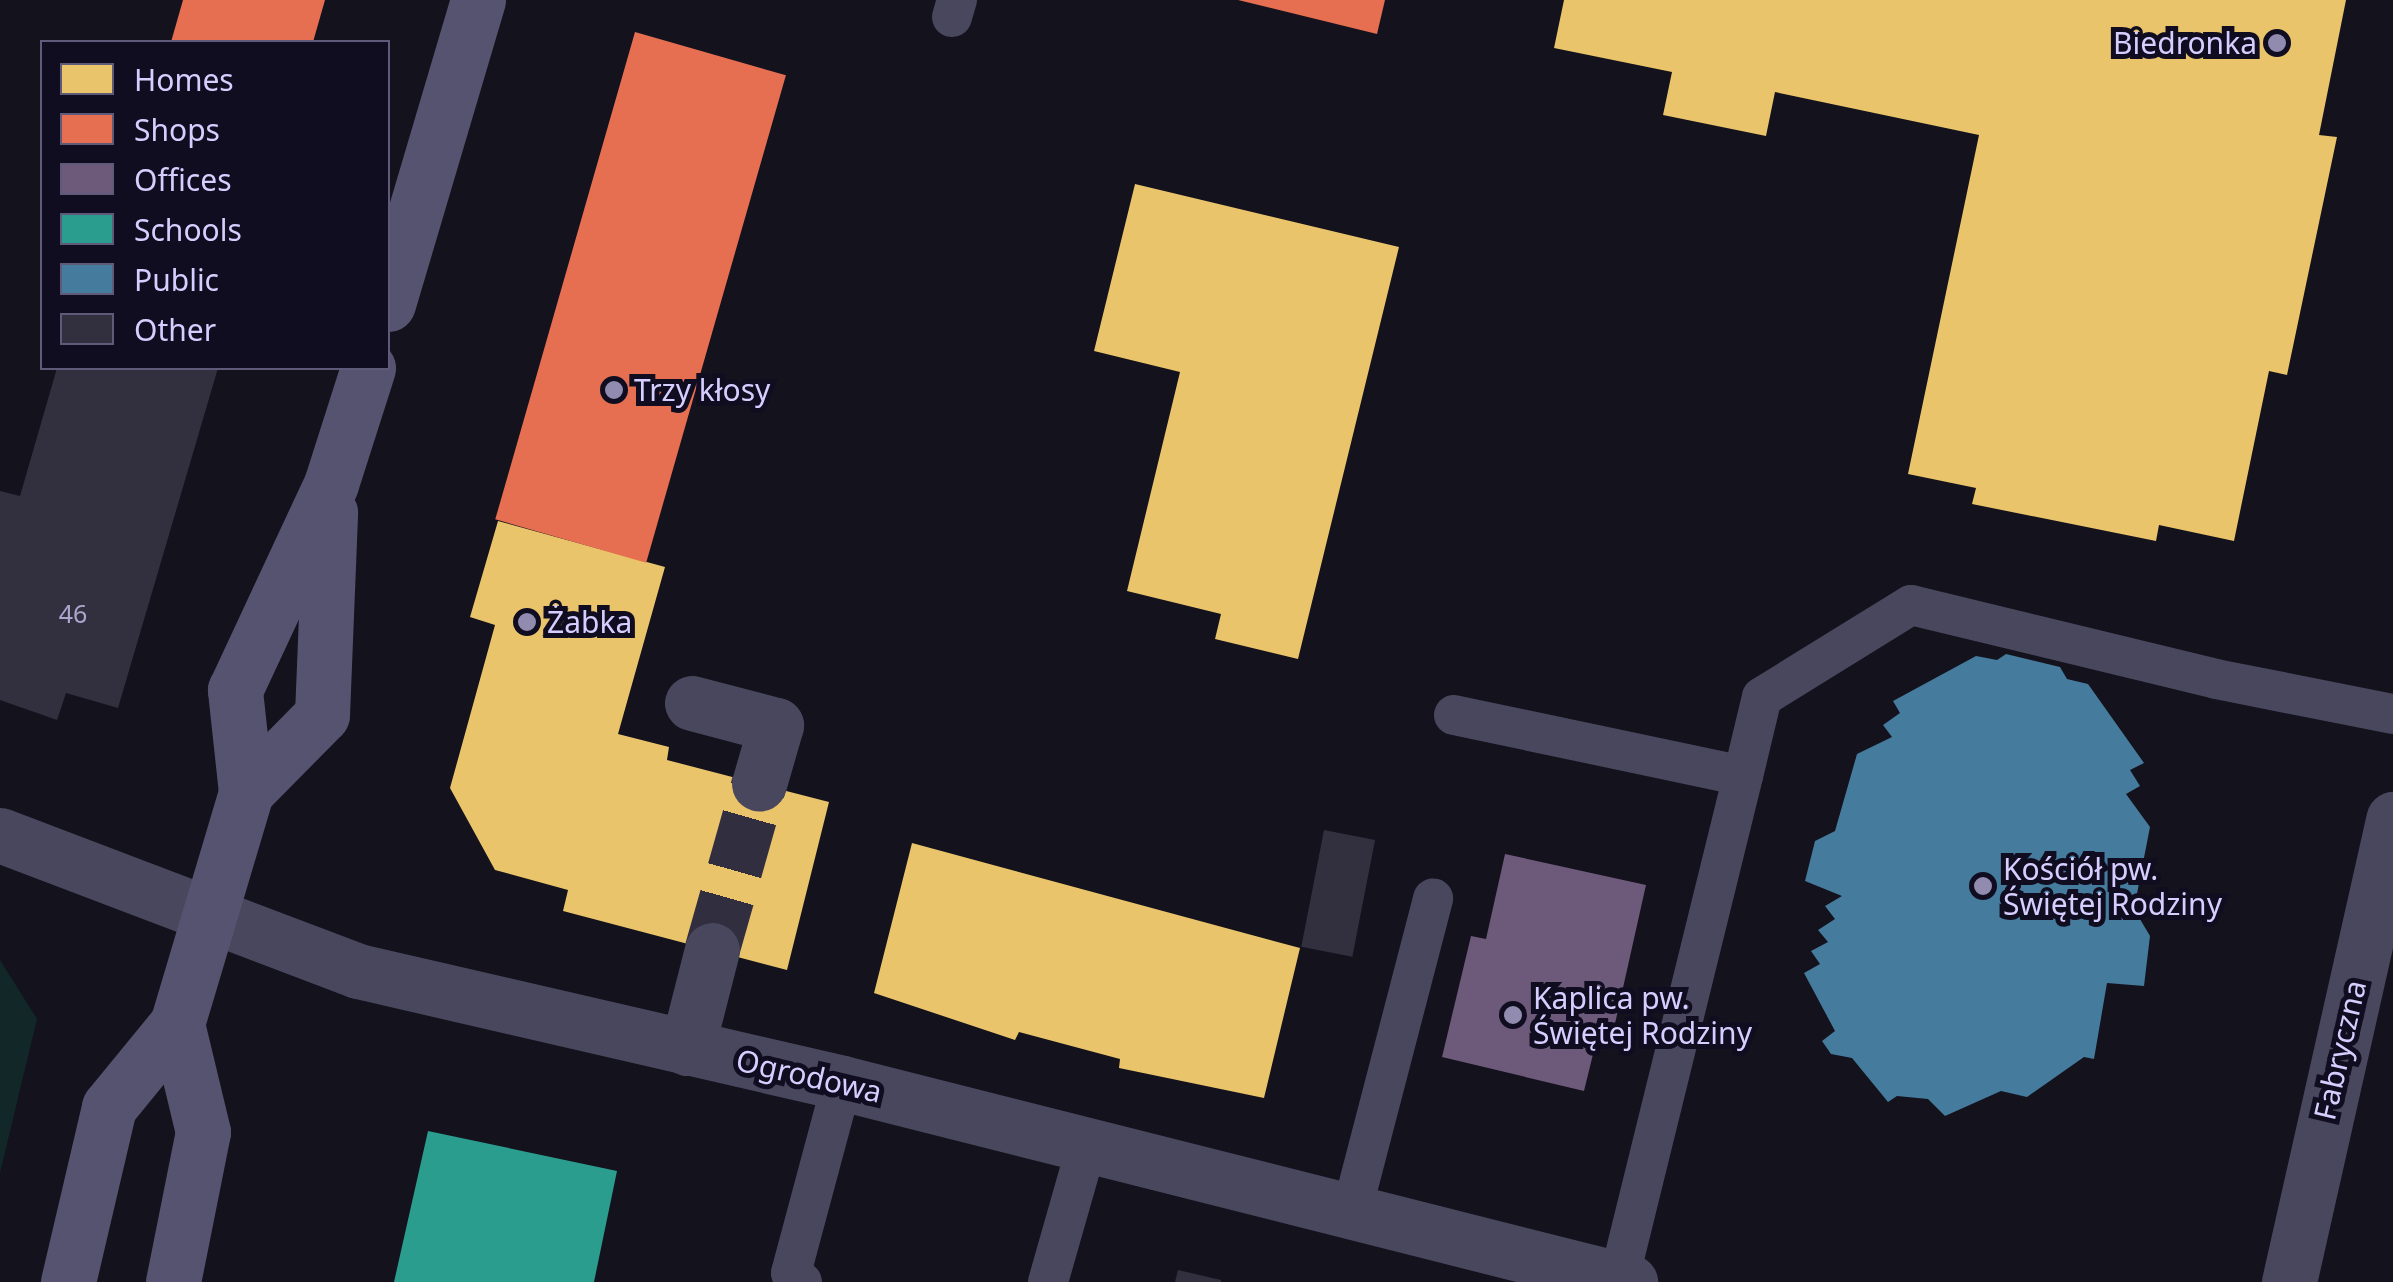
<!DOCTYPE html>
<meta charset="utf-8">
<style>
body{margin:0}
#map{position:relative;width:2393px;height:1282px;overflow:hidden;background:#14121d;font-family:"Noto Sans",sans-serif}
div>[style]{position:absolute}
.green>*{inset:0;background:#112728}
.homes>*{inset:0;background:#e9c46a}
.shops>*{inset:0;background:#e76f51;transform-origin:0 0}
.offices>*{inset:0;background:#6d597a}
.schools>*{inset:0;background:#2a9d8f}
.public>*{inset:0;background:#457b9d}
.building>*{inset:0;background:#32303f;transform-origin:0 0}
.minor-tunnel>*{height:55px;margin-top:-27.5px;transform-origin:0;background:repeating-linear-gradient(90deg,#312e3f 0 55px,transparent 0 83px)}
.service>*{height:40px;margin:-20px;padding:0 20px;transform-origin:20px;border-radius:20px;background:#49475d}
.minor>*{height:55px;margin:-27.5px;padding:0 27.5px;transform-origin:27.5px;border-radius:27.5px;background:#49475d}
.secondary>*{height:55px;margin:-27.5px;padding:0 27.5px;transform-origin:27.5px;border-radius:27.5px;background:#555370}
.dots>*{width:28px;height:28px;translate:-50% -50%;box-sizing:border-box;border:5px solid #110d21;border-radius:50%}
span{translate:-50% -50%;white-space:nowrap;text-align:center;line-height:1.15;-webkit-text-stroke:10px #110d21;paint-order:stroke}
.number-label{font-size:25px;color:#aca6ce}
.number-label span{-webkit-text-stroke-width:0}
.poi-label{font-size:30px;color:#d5cefe}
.right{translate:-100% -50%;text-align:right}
.left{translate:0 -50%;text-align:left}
.street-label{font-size:30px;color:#d5cefe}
.legend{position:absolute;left:40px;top:40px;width:350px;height:330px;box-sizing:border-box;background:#110d21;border:2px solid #5f5a79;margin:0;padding:12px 18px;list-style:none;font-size:30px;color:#d5cefe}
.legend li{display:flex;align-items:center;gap:20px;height:50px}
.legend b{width:50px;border:2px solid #5f5a79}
</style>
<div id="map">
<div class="green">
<div style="clip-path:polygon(0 960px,37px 1019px,0 1173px)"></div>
</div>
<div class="homes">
<div style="clip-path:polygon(1564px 0,2346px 0,2319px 135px,2337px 137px,2287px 375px,2269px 371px,2234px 541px,2159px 525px,2156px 541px,1972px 504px,1976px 488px,1908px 474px,1979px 135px,1775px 92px,1766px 136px,1663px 115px,1672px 72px,1554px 48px)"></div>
<div style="clip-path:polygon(1135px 184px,1399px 247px,1298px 659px,1215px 639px,1221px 614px,1127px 591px,1180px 372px,1094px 351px)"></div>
<div style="clip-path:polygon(498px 521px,665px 567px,618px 734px,669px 747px,667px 760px,829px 802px,787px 970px,563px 911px,568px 890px,495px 870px,450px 788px,495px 625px,470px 617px)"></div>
<div style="clip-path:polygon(912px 843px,1300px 948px,1264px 1098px,1119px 1068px,1120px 1059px,1019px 1032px,1015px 1040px,874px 993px)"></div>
</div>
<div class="shops">
<div style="clip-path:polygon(183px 0,325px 0,313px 42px,171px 42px)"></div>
<div style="clip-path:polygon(1238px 0,1385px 0,1377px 34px)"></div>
<div style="left:635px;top:32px;width:157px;height:507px;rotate:16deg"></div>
</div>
<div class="offices">
<div style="clip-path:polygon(1505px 854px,1646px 885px,1610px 1046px,1596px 1042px,1584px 1091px,1442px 1057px,1471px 936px,1486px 939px)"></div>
</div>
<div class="schools">
<div style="clip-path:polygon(428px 1131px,617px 1171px,594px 1282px,394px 1282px)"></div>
</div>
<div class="public">
<div style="clip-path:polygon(2006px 654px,2060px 667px,2067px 679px,2088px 684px,2144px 763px,2130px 770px,2140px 786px,2126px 794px,2150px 827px,2134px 909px,2150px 936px,2144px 986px,2107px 983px,2094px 1059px,2084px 1057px,2027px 1097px,2001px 1091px,1945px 1116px,1928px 1099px,1897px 1096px,1888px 1102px,1852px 1058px,1831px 1054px,1822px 1041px,1835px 1031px,1804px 973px,1820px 964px,1811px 951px,1828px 942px,1818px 930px,1835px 919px,1825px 906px,1842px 896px,1805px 881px,1815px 841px,1835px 831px,1857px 754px,1892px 737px,1883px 725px,1900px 713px,1893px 701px,1976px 656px,1997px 660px)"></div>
</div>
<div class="building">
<div style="clip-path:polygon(57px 368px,218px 368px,118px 708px,66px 693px,57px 720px,0 700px,0 491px,20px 496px)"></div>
<div style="left:1324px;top:830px;width:52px;height:119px;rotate:11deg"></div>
<div style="clip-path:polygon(1178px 1270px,1221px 1280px,1221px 1282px,1175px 1282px)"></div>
</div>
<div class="minor-tunnel">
<div style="left:712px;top:950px;width:173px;rotate:-74.2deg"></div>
</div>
<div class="service">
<div style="left:952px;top:17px;width:18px;rotate:-74deg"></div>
<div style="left:1454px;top:715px;width:295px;rotate:11.9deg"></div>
<div style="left:1743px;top:776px;width:81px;rotate:-76.5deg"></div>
<div style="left:1762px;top:697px;width:175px;rotate:-31.7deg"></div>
<div style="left:1911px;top:605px;width:314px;rotate:13.6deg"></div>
<div style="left:2216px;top:679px;width:180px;rotate:11.2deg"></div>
<div style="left:1352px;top:1210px;width:322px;rotate:-75.4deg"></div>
<div style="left:1619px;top:1279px;width:518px;rotate:-76.15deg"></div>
<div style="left:802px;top:1282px;width:14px;rotate:-141deg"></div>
<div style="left:791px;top:1273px;width:197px;rotate:-75deg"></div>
<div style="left:1048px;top:1282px;width:142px;rotate:-74.1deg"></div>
</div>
<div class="minor">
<div style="left:692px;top:703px;width:87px;rotate:14.7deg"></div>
<div style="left:776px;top:725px;width:61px;rotate:106.1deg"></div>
<div style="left:0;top:835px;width:383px;rotate:20.8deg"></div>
<div style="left:358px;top:971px;width:497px;rotate:13deg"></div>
<div style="left:842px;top:1083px;width:813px;rotate:14.17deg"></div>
<div style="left:687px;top:1048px;width:101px;rotate:-75.7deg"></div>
<div style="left:2289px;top:1282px;width:475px;rotate:-77.3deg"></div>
</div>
<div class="secondary">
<div style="left:388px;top:304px;width:317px;rotate:-73.5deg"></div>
<div style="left:246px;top:792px;width:108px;rotate:-45.4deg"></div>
<div style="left:322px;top:715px;width:203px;rotate:-87.7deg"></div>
<div style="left:68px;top:1282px;width:180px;rotate:-76.8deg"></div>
<div style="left:109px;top:1107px;width:107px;rotate:-50.7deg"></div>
<div style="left:177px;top:1024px;width:242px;rotate:-73.4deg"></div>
<div style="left:246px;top:792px;width:103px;rotate:-96.2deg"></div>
<div style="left:235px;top:690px;width:227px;rotate:-65deg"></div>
<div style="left:331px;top:484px;width:122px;rotate:-72.3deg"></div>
<div style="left:173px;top:1282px;width:153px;rotate:-78.7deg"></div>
<div style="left:203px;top:1132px;width:111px;rotate:-103.5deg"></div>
</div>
<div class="dots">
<div style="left:2277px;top:43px;background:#918caf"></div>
<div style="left:614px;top:390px;background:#918caf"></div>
<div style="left:527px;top:622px;background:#918caf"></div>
<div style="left:1983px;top:886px;background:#918caf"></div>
<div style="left:1513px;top:1015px;background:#918caf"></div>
</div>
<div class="number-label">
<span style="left:73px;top:613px">46</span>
</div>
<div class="poi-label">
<span class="right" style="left:2257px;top:43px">Biedronka</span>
<span class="left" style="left:634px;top:390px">Trzy kłosy</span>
<span class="left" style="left:547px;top:622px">Żabka</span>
<span class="left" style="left:2003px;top:886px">Kościół pw.<br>Świętej Rodziny</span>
<span class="left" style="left:1533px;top:1015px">Kaplica pw.<br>Świętej Rodziny</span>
</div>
<div class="street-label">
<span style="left:2340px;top:1050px;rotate:-77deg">Fabryczna</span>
<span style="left:809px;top:1076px;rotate:13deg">Ogrodowa</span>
</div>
<ul class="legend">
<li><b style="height:28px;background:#e9c46a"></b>Homes</li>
<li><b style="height:28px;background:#e76f51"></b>Shops</li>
<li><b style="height:28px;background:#6d597a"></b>Offices</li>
<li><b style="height:28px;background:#2a9d8f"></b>Schools</li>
<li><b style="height:28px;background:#457b9d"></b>Public</li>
<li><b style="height:28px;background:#32303f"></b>Other</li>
</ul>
</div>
